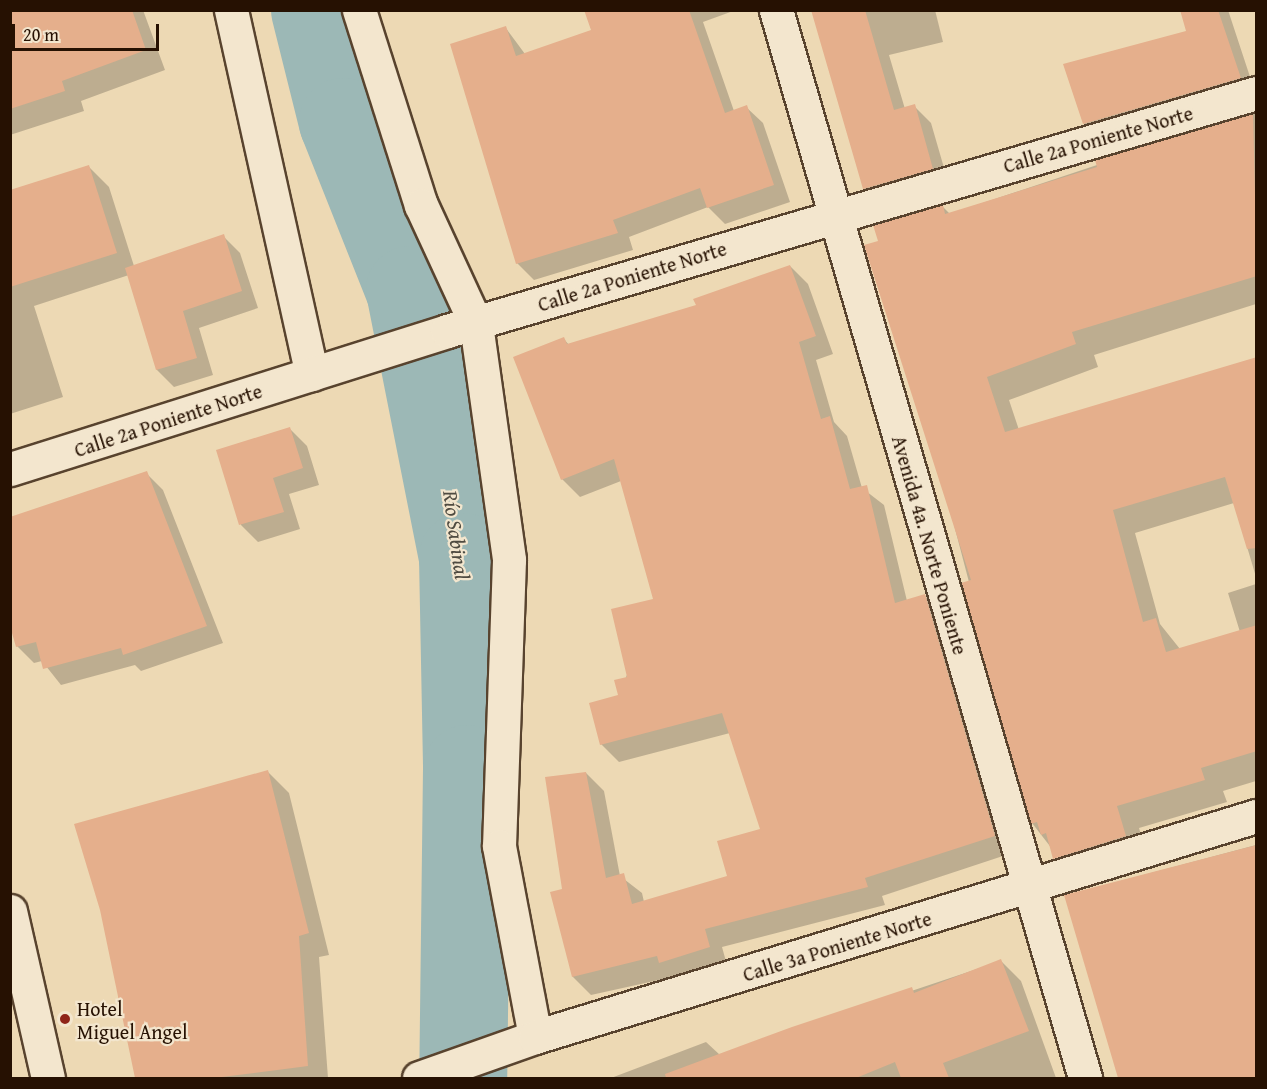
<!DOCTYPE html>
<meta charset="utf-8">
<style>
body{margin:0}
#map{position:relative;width:1267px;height:1089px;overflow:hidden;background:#edd9b4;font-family:"Gentium Book Plus",serif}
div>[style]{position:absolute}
.shadow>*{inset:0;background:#0003}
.river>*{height:88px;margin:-44px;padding:0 44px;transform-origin:44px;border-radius:44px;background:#9cb8b6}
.building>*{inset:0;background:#e5af8c}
.roads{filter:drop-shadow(2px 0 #58432e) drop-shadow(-2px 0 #58432e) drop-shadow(0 2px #58432e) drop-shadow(0 -2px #58432e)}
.pedestrian>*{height:33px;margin:-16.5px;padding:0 16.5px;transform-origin:16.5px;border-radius:16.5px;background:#f3e6ce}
.minor>*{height:33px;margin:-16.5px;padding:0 16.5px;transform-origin:16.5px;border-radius:16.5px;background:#f3e6ce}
.tertiary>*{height:33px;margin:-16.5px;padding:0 16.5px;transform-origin:16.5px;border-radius:16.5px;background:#f3e6ce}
.secondary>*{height:33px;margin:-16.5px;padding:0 16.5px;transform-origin:16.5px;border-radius:16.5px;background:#f3e6ce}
.dots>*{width:16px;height:16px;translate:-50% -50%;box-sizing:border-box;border:3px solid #f3e6ce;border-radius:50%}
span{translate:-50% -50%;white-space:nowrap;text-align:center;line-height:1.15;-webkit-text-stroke:4.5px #f3e6ce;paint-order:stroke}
.street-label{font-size:20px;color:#261102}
.poi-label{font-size:20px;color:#261102}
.left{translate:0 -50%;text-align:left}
.water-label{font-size:21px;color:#4f4b41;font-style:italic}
.frame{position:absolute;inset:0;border:12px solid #261102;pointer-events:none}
.scale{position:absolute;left:12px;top:24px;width:147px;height:27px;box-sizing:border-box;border:3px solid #261102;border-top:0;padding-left:8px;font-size:18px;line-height:21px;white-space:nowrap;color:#261102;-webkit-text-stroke:4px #f3e6ce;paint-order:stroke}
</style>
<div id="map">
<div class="shadow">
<div style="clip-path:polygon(10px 10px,143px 10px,165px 70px,81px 101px,84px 111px,10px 135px)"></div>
<div style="clip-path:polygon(585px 10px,736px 10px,703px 22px,734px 111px,746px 107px,763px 123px,790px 202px,725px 224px,708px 207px,629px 237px,633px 250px,534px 280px,517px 263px,505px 27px,525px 54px,592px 31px)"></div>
<div style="clip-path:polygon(814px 10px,935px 10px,943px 42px,889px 55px,905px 109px,914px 106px,931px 123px,949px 185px,881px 205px,864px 188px)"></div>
<div style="clip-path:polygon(1182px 10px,1228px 10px,1256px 95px,1101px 140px,1084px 124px,1187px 32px)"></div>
<div style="clip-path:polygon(1256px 112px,1256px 304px,1094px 355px,1098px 367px,1009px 400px,1019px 430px,1256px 358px,1256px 577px,1234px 503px,1135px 533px,1160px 624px,1180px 649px,1240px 632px,1228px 593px,1256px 584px,1256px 781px,1223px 791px,1227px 802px,1139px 828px,1148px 859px,1077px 881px,1032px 823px,880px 242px,942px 206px,950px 214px)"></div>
<div style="clip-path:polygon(89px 167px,109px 187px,134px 266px,223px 236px,240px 253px,258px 308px,199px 328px,213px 375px,174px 387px,157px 370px,129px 275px,34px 306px,63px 397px,10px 414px,10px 192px)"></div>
<div style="clip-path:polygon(790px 266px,808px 284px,833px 354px,816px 360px,834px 422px,847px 436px,862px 488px,884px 505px,907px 601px,925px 596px,943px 614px,1012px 853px,882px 896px,885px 905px,722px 947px,727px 965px,591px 995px,573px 977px,564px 890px,586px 773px,604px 791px,620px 876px,642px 893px,644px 902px,729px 877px,762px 831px,730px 733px,619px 762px,601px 744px,655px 600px,621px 481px,580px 497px,562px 479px,564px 339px,569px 345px,697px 306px)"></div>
<div style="clip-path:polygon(290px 429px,307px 446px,319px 485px,289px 494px,300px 529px,258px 542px,241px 525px,218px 451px)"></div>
<div style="clip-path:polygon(146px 473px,163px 490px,223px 643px,141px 671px,135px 665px,61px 685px,42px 661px,34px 663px,17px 646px)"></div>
<div style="clip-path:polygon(267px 771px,289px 793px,329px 955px,319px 957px,328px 1078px,137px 1078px,102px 910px)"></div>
<div style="clip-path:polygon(1256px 845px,1256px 1078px,1121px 1078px,1065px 896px)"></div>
<div style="clip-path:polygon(1001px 961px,1021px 981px,1056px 1078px,611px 1078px,706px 1042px,720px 1055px)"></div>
</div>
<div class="river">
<div style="left:315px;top:10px;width:115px;rotate:76deg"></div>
<div style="left:343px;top:122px;width:181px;rotate:68.3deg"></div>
<div style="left:410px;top:290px;width:272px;rotate:78.8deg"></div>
<div style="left:463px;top:557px;width:212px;rotate:88.9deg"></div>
<div style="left:467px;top:769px;width:309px;rotate:90.7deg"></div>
</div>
<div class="building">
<div style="clip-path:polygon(10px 10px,132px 10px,146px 50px,62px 81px,65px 91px,10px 109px)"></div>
<div style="clip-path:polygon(584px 10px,689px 10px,725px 113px,747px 105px,774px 185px,707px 208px,700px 188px,613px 220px,618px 233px,516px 264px,450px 44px,506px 26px,516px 56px,591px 30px)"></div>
<div style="clip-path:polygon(811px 10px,865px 10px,894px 110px,915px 104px,933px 169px,863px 189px)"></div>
<div style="clip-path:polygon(1180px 10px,1218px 10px,1241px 78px,1083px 124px,1063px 64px,1186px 31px)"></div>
<div style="clip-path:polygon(1253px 114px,1257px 276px,1072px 332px,1076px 344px,987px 377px,1005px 432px,1257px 357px,1257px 548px,1247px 549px,1225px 477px,1113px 510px,1143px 622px,1156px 618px,1166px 652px,1257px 625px,1257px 751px,1201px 768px,1205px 780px,1117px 806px,1126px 836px,1053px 859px,1046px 833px,1041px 835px,1037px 822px,1031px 824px,961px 583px,971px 580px,864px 245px,878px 241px,873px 225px,943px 205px,945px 214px,1097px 167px,1095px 160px)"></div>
<div style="clip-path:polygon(89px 165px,117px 253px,10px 287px,10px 190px)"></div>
<div style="clip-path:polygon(224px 234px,242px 291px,183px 311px,197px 358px,156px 370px,125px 268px)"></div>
<div style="clip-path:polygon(790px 265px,816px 336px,799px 342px,821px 419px,830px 416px,850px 489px,867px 485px,895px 603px,925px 594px,995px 836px,865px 878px,868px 887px,705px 929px,710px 947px,659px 963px,657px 956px,572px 977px,550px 892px,562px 889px,545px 777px,586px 772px,606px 878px,624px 873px,632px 904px,727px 876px,717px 841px,760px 829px,722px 713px,600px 745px,589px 703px,618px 695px,614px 680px,627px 677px,611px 609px,653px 599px,614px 459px,561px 480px,513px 357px,564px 337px,567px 344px,696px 305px,693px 299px)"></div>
<div style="clip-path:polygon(290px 427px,303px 468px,273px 478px,284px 512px,239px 525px,216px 450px)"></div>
<div style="clip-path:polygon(147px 471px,207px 626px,123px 655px,121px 648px,43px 669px,36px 642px,16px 647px,10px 626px,10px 517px)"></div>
<div style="clip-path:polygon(268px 770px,309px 933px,299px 936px,308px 1066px,214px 1078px,135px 1078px,100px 910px,74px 824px)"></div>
<div style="clip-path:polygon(1257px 845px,1257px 1078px,1118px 1078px,1064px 895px)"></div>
<div style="clip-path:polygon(1001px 959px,1029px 1031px,943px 1063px,949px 1078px,901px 1078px,895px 1062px,856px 1078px,666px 1078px,665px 1074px,792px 1027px,912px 987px,914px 993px)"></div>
</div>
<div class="roads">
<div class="pedestrian">
<div style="left:231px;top:10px;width:373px;rotate:77.5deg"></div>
<div style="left:359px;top:10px;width:205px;rotate:72.4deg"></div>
<div style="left:421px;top:205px;width:131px;rotate:65.2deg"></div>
<div style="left:476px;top:324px;width:238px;rotate:82deg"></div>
<div style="left:509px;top:560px;width:286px;rotate:92deg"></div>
<div style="left:499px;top:846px;width:194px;rotate:79.3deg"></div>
</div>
<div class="minor">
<div style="left:776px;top:10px;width:1112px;rotate:73.86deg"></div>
<div style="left:419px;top:1078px;width:123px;rotate:-19.5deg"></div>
<div style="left:535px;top:1037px;width:754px;rotate:-17.04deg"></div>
</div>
<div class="tertiary">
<div style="left:10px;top:469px;width:458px;rotate:-17.5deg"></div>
<div style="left:447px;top:331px;width:843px;rotate:-16.39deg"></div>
</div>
<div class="secondary">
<div style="left:10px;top:911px;width:171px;rotate:77.2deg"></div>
</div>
</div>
<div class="dots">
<div style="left:65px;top:1019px;background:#8f2418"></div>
</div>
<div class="street-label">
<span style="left:1098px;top:139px;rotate:-16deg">Calle 2a Poniente Norte</span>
<span style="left:632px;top:276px;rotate:-17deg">Calle 2a Poniente Norte</span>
<span style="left:168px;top:420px;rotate:-18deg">Calle 2a Poniente Norte</span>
<span style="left:930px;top:545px;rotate:74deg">Avenida 4a. Norte Poniente</span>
<span style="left:837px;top:946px;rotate:-17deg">Calle 3a Poniente Norte</span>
</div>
<div class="poi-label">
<span class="left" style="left:77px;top:1020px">Hotel<br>Miguel Angel</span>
</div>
<div class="water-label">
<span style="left:456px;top:535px;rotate:82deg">Río Sabinal</span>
</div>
<div class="frame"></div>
<div class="scale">20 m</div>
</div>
